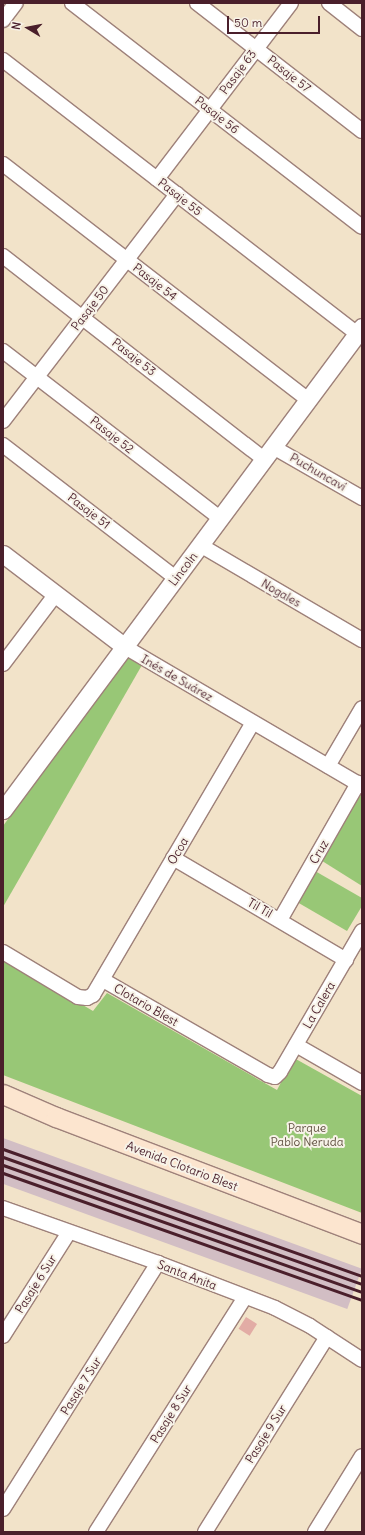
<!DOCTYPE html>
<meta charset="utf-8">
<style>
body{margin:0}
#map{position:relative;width:365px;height:1535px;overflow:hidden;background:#f2e3c9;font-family:Delius,sans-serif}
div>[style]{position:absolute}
.industrial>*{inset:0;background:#d2bec4;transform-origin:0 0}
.green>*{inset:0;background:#98c776}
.building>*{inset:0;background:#e2aca5;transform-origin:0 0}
.roads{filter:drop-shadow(1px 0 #9e817a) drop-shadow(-1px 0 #9e817a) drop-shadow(0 1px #9e817a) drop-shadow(0 -1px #9e817a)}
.minor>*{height:14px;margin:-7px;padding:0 7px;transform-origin:7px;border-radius:7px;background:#fff}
.tertiary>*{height:17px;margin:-8.5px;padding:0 8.5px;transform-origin:8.5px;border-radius:8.5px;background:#fff}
.secondary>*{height:19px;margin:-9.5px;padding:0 9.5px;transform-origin:9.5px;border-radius:9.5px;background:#fce5cf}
.rail>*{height:3px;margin:-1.5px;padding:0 1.5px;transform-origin:1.5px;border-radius:1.5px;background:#4a1f2b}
span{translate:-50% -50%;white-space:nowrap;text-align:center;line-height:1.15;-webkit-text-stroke:4px #f7f3e8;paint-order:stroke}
.street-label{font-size:12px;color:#4a1f2b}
.park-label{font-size:12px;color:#615142}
.frame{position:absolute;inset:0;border:4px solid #4a1f2b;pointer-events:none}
.north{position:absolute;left:8px;top:8px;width:40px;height:40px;-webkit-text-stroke:3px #f7f3e8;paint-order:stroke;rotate:280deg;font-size:11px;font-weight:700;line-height:16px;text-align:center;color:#4a1f2b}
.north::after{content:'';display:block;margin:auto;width:14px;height:18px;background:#4a1f2b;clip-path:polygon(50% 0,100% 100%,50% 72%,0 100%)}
.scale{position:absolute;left:227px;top:16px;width:93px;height:18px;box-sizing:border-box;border:2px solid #4a1f2b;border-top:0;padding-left:5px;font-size:12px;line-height:14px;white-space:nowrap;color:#4a1f2b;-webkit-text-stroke:3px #f7f3e8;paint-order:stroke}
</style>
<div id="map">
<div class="industrial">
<div style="left:3px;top:1138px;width:382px;height:43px;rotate:20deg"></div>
</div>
<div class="green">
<div style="clip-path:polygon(127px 655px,142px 665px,3px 907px,3px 826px)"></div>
<div style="clip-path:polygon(362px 790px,362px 886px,319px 859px)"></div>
<div style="clip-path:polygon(315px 871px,362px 898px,362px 906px,347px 931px,297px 902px)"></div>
<div style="clip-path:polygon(3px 958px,93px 1011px,107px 993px,277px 1090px,294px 1058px,362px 1096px,362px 1213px,3px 1075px)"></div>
</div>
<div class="building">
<div style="left:246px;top:1317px;width:13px;height:14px;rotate:32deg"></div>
</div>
<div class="roads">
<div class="minor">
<div style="left:72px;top:3px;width:366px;rotate:37.7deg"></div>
<div style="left:197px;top:3px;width:209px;rotate:37.8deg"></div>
<div style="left:329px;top:3px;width:42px;rotate:38.2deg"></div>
<div style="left:3px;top:20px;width:21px;rotate:-53deg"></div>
<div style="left:3px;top:60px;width:448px;rotate:37.7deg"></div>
<div style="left:3px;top:164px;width:386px;rotate:37.7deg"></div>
<div style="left:157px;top:179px;width:221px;rotate:-52.7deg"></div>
<div style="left:3px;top:256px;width:331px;rotate:37.9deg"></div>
<div style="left:3px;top:351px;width:274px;rotate:37.6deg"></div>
<div style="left:3px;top:421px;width:286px;rotate:-52.5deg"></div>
<div style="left:3px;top:445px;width:218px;rotate:37.6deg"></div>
<div style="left:273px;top:447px;width:103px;rotate:29.8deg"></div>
<div style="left:200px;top:545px;width:188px;rotate:30.4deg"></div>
<div style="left:125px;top:647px;width:275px;rotate:30.4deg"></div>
<div style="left:3px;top:664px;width:88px;rotate:-52.9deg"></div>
<div style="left:328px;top:766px;width:67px;rotate:-59.6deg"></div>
<div style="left:173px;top:858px;width:201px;rotate:30.5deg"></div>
<div style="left:280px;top:920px;width:158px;rotate:-60.3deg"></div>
<div style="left:3px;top:952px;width:87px;rotate:31deg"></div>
<div style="left:78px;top:997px;width:9px;rotate:6deg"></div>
<div style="left:87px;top:998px;width:7px;rotate:-27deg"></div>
<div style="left:93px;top:995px;width:316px;rotate:-59.6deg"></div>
<div style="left:103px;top:980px;width:190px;rotate:29.9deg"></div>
<div style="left:268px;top:1075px;width:7px;rotate:16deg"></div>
<div style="left:275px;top:1077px;width:7px;rotate:-45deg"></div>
<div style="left:280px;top:1072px;width:163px;rotate:-59.8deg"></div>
<div style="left:296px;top:1045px;width:76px;rotate:29.9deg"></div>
<div style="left:3px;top:1208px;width:164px;rotate:19.5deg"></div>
<div style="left:158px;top:1263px;width:125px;rotate:21deg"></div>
<div style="left:275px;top:1308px;width:39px;rotate:27deg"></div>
<div style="left:310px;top:1326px;width:62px;rotate:33.2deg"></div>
<div style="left:3px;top:1336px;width:123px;rotate:-57.6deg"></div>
<div style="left:3px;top:1509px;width:291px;rotate:-57.8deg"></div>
<div style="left:96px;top:1532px;width:278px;rotate:-57.6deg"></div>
<div style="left:205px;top:1532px;width:230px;rotate:-58deg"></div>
<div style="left:315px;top:1532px;width:89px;rotate:-58.3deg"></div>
</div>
<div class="tertiary">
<div style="left:3px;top:554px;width:153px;rotate:37.3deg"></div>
<div style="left:3px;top:810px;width:602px;rotate:-53.38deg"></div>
</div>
<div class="secondary">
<div style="left:3px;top:1094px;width:58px;rotate:23.5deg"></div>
<div style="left:56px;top:1117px;width:328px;rotate:20.9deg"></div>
</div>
</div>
<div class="rail">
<div style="left:3px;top:1149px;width:381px;rotate:19.5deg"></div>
<div style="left:3px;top:1157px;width:381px;rotate:19.5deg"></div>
<div style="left:3px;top:1165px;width:381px;rotate:19.5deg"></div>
<div style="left:3px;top:1173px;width:381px;rotate:19.5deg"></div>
</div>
<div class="street-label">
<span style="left:238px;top:72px;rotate:-53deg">Pasaje 63</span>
<span style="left:289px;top:74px;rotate:38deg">Pasaje 57</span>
<span style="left:217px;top:115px;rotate:38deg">Pasaje 56</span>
<span style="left:180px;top:197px;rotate:38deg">Pasaje 55</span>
<span style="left:155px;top:282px;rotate:38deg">Pasaje 54</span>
<span style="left:90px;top:308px;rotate:-53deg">Pasaje 50</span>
<span style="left:134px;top:357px;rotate:38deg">Pasaje 53</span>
<span style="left:112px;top:435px;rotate:38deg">Pasaje 52</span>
<span style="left:318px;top:472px;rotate:30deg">Puchuncaví</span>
<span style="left:89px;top:511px;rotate:38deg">Pasaje 51</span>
<span style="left:183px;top:569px;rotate:-53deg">Lincoln</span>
<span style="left:281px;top:593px;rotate:30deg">Nogales</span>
<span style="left:177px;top:678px;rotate:30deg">Inés de Suárez</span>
<span style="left:178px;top:851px;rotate:-60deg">Ocoa</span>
<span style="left:319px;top:852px;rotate:-60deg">Cruz</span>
<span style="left:260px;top:908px;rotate:30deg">Til Til</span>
<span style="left:146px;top:1005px;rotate:30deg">Clotario Blest</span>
<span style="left:319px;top:1005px;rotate:-60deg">La Calera</span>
<span style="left:182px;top:1166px;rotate:21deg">Avenida Clotario Blest</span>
<span style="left:187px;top:1275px;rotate:21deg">Santa Anita</span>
<span style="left:36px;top:1284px;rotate:-58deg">Pasaje 6 Sur</span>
<span style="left:81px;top:1386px;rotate:-58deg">Pasaje 7 Sur</span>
<span style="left:171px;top:1414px;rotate:-58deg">Pasaje 8 Sur</span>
<span style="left:266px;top:1434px;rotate:-58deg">Pasaje 9 Sur</span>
</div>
<div class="park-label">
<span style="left:307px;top:1135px">Parque<br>Pablo Neruda</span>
</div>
<div class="frame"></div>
<div class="north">N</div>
<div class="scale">50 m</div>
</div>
